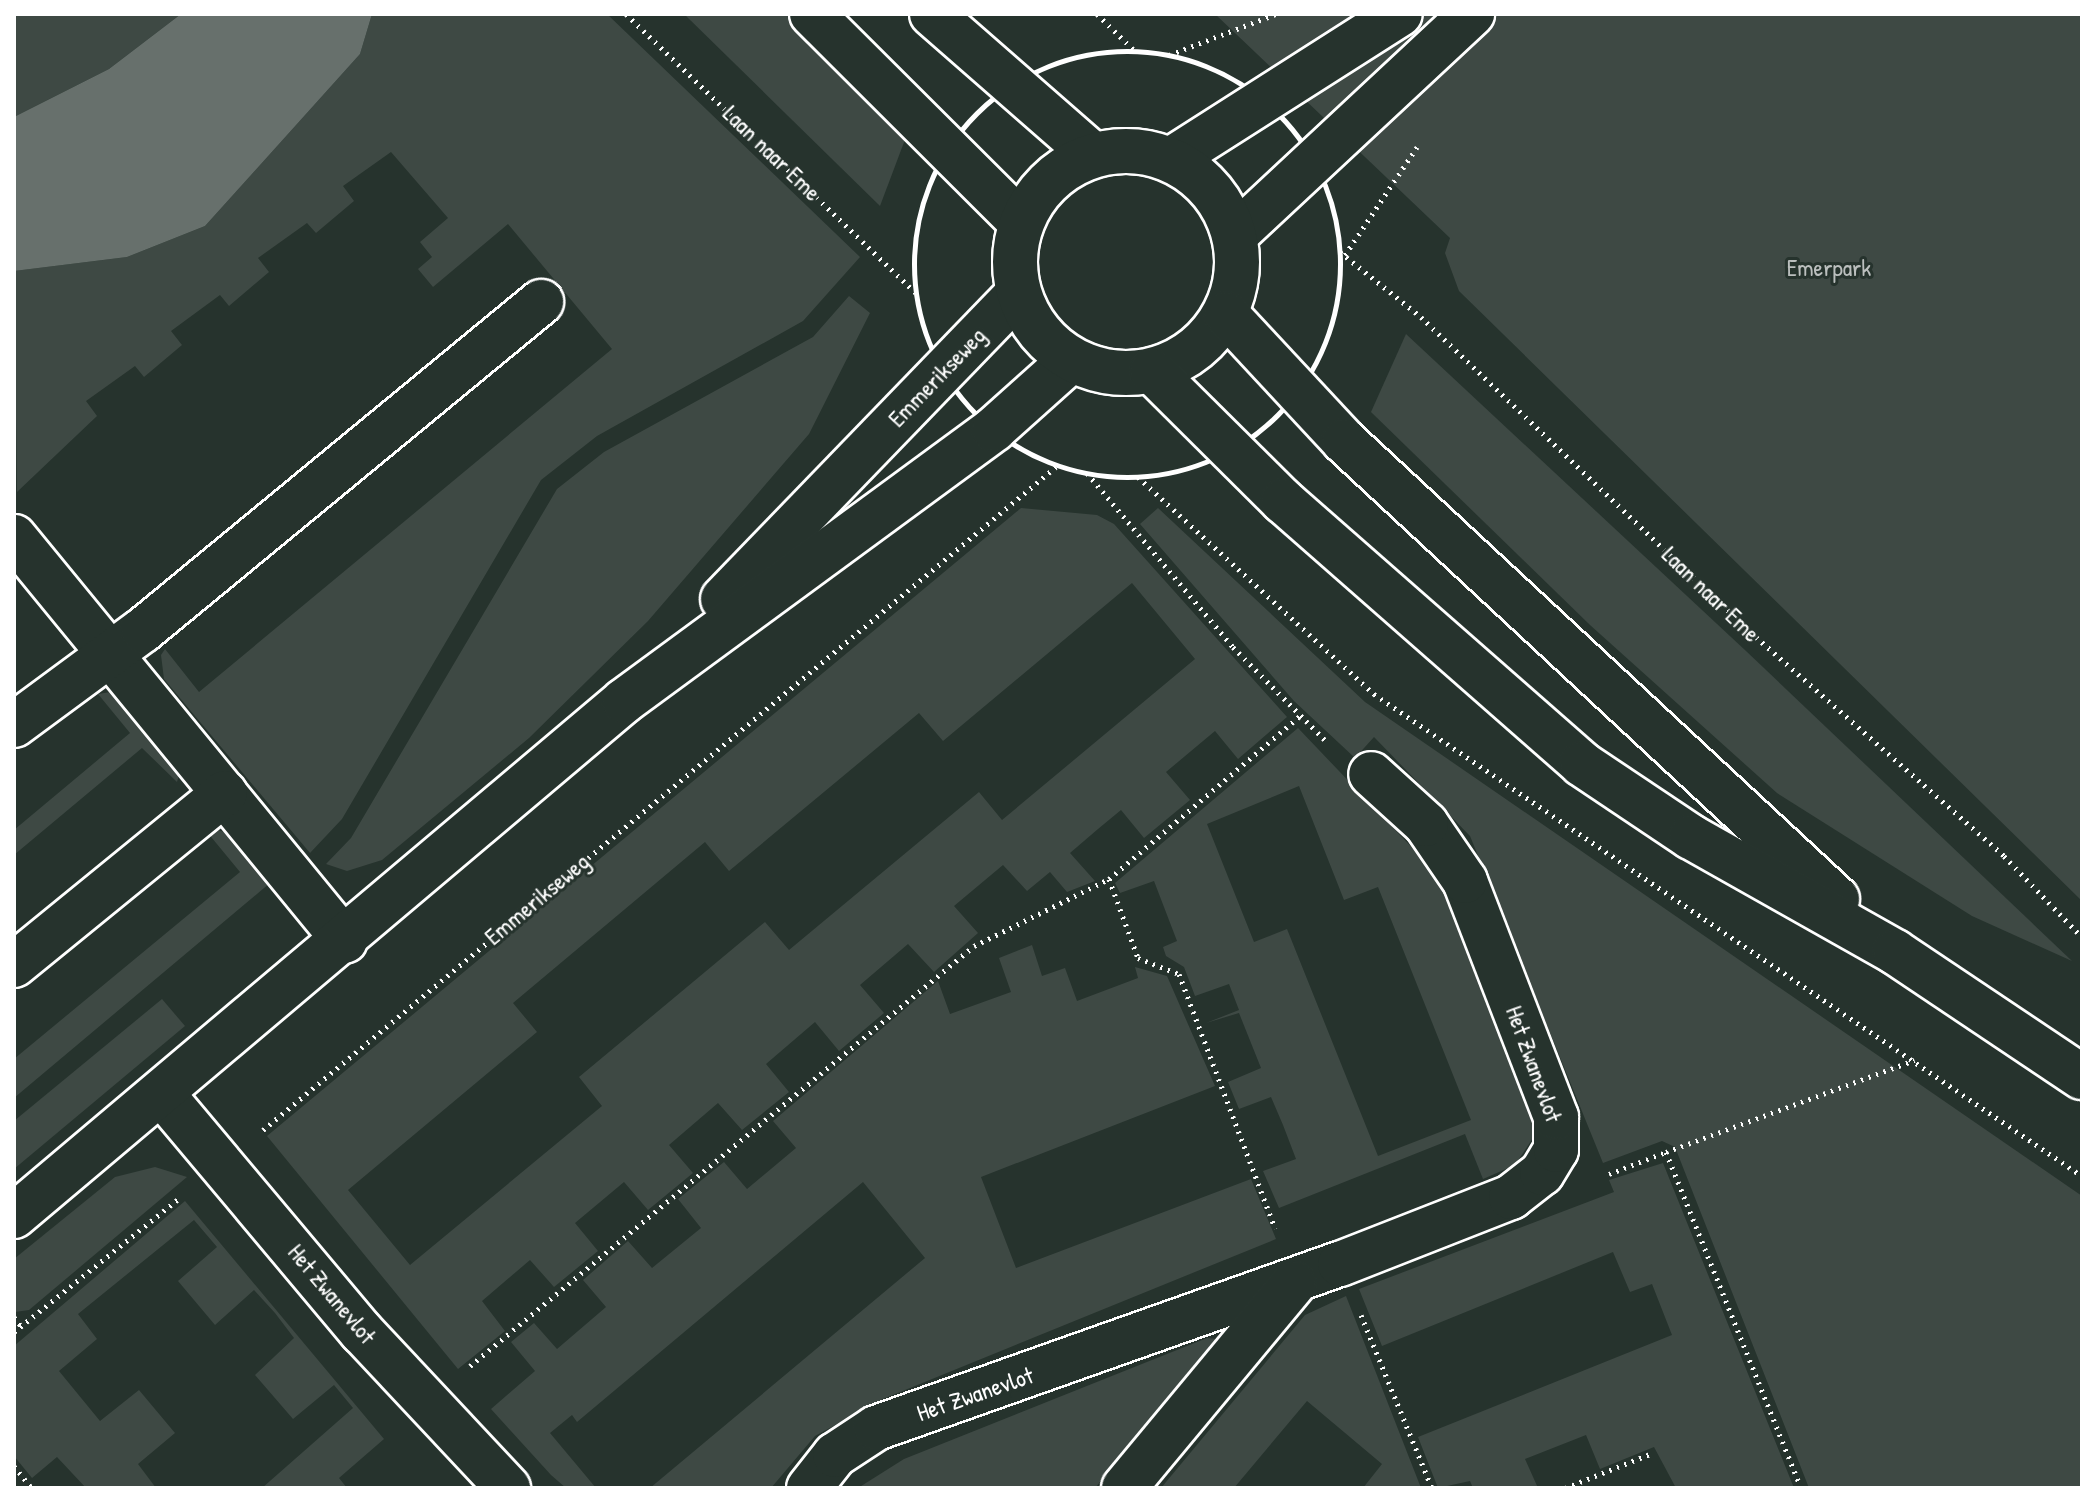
<!DOCTYPE html>
<style>
body{margin:0}
#map{position:relative;width:2096px;height:1502px;overflow:hidden;background:#26332d;font-family:"Patrick Hand",sans-serif}
div>[style]{position:absolute}
.green>*{inset:0;background:#3e4944}
.water>*{inset:0;background:#67706c}
.path>*{height:5px;margin-top:-2.5px;transform-origin:0;background:repeating-linear-gradient(90deg,#fff 0 2px,transparent 0 8px)}
.path>.ring{margin:-2.5px;padding:0;box-sizing:content-box;background:none;border:5px solid #fff;border-radius:50%}
.roads{filter:drop-shadow(2px 0 #fff) drop-shadow(-2px 0 #fff) drop-shadow(0 2px #fff) drop-shadow(0 -2px #fff)}
.minor>*{height:44px;margin:-22px;padding:0 22px;transform-origin:22px;border-radius:22px;background:#26332d}
.tertiary>*{height:44px;margin:-22px;padding:0 22px;transform-origin:22px;border-radius:22px;background:#26332d}
.tertiary>.ring{margin:-22px;padding:0;box-sizing:content-box;background:none;border:44px solid #26332d;border-radius:50%}
span{translate:-50% -50%;white-space:nowrap;text-align:center;line-height:1.15;-webkit-text-stroke:6px #26332d;paint-order:stroke}
.street-label{font-size:24px;color:#fff}
.park-label{font-size:24px;color:#bbbfbe}
.frame{position:absolute;inset:0;border:16px solid #fff;pointer-events:none}
</style>
<div id="map">
<div class="green">
<div style="clip-path:polygon(14px 14px,181px 14px,109px 69px,14px 117px)"></div>
<div style="clip-path:polygon(372px 14px,607px 14px,860px 257px,803px 321px,597px 436px,541px 480px,342px 819px,310px 853px,164px 679px,161px 655px,165px 649px,199px 692px,612px 349px,508px 224px,433px 287px,418px 269px,432px 257px,420px 242px,448px 218px,391px 152px,343px 186px,354px 201px,316px 233px,307px 223px,258px 258px,269px 272px,229px 306px,220px 295px,171px 331px,182px 345px,144px 377px,135px 366px,86px 401px,97px 416px,17px 492px,14px 271px,127px 257px,205px 226px,360px 54px)"></div>
<div style="clip-path:polygon(684px 14px,786px 14px,909px 129px,880px 206px)"></div>
<div style="clip-path:polygon(1215px 14px,2082px 14px,2082px 901px,1459px 291px,1445px 253px,1450px 238px)"></div>
<div style="clip-path:polygon(849px 296px,870px 313px,809px 434px,648px 621px,529px 738px,382px 860px,347px 871px,326px 864px,351px 838px,557px 489px,604px 452px,813px 337px)"></div>
<div style="clip-path:polygon(1406px 334px,1746px 651px,2072px 961px,1972px 916px,1777px 793px,1590px 625px,1371px 412px)"></div>
<div style="clip-path:polygon(evenodd,1021px 508px,1097px 515px,1114px 524px,1287px 717px,1238px 759px,1215px 731px,1166px 772px,1190px 800px,1144px 838px,1121px 810px,1098px 829px,1070px 853px,1095px 881px,1067px 892px,1050px 872px,1027px 891px,1003px 865px,954px 906px,978px 933px,934px 972px,908px 944px,860px 985px,884px 1013px,839px 1051px,815px 1022px,766px 1064px,789px 1092px,742px 1130px,718px 1103px,669px 1145px,693px 1173px,648px 1210px,624px 1182px,575px 1223px,598px 1251px,554px 1287px,530px 1260px,482px 1301px,505px 1331px,458px 1369px,267px 1136px,1021px 508px,1132px 583px,1195px 659px,1002px 820px,979px 792px,789px 950px,765px 922px,579px 1077px,602px 1106px,410px 1265px,348px 1190px,537px 1032px,513px 1003px,705px 842px,729px 871px,919px 713px,943px 741px,1132px 583px)"></div>
<div style="clip-path:polygon(1158px 508px,1365px 702px,2082px 1196px,2082px 1488px,1809px 1488px,1675px 1147px,1662px 1141px,1603px 1163px,1470px 836px,1374px 737px,1355px 758px,1294px 701px,1140px 524px)"></div>
<div style="clip-path:polygon(117px 691px,182px 765px,177px 782px,142px 748px,14px 855px,14px 830px,130px 733px,98px 694px)"></div>
<div style="clip-path:polygon(evenodd,1298px 728px,1441px 878px,1530px 1107px,1535px 1135px,1515px 1165px,1483px 1179px,1465px 1134px,1279px 1208px,1263px 1171px,1296px 1159px,1283px 1125px,1271px 1097px,1239px 1109px,1228px 1082px,1261px 1068px,1239px 1013px,1206px 1023px,1239px 1010px,1229px 984px,1195px 996px,1184px 967px,1166px 956px,1163px 947px,1177px 941px,1154px 881px,1120px 893px,1115px 883px,1298px 728px,1299px 786px,1344px 900px,1378px 887px,1471px 1120px,1378px 1156px,1287px 929px,1254px 942px,1207px 824px,1299px 786px)"></div>
<div style="clip-path:polygon(215px 829px,227px 833px,270px 883px,14px 1098px,14px 1059px,240px 872px,207px 832px)"></div>
<div style="clip-path:polygon(1032px 945px,1042px 976px,1065px 968px,1077px 1001px,1138px 978px,1135px 967px,1167px 976px,1215px 1086px,981px 1177px,1016px 1268px,1251px 1179px,1276px 1239px,883px 1399px,815px 1436px,771px 1488px,650px 1488px,925px 1258px,863px 1182px,577px 1422px,572px 1415px,550px 1433px,596px 1488px,566px 1488px,551px 1475px,491px 1409px,535px 1371px,511px 1342px,534px 1323px,557px 1349px,606px 1307px,583px 1280px,628px 1241px,652px 1268px,701px 1228px,678px 1199px,724px 1162px,747px 1189px,796px 1148px,773px 1121px,938px 981px,950px 1014px,1011px 992px,999px 958px)"></div>
<div style="clip-path:polygon(162px 999px,185px 1026px,14px 1169px,14px 1121px)"></div>
<div style="clip-path:polygon(1663px 1163px,1794px 1488px,1676px 1488px,1654px 1447px,1600px 1469px,1586px 1435px,1525px 1459px,1538px 1488px,1473px 1488px,1470px 1481px,1438px 1488px,1418px 1437px,1672px 1335px,1652px 1284px,1630px 1292px,1613px 1252px,1382px 1346px,1359px 1289px,1614px 1192px,1609px 1180px)"></div>
<div style="clip-path:polygon(155px 1167px,187px 1177px,29px 1310px,15px 1312px,14px 1259px,115px 1177px)"></div>
<div style="clip-path:polygon(185px 1201px,384px 1439px,339px 1478px,347px 1488px,262px 1488px,353px 1408px,334px 1385px,293px 1419px,255px 1375px,294px 1338px,275px 1313px,254px 1290px,215px 1325px,178px 1281px,217px 1247px,194px 1220px,78px 1314px,97px 1339px,59px 1371px,100px 1421px,139px 1390px,175px 1433px,138px 1464px,156px 1488px,86px 1488px,57px 1457px,32px 1478px,14px 1456px,14px 1346px)"></div>
<div style="clip-path:polygon(1346px 1296px,1421px 1488px,1363px 1488px,1382px 1464px,1307px 1401px,1234px 1488px,1161px 1488px,1305px 1315px)"></div>
<div style="clip-path:polygon(1207px 1338px,1218px 1339px,1095px 1488px,858px 1488px,904px 1459px)"></div>
</div>
<div class="water">
<div style="clip-path:polygon(181px 14px,372px 14px,360px 54px,205px 226px,127px 257px,14px 271px,14px 117px,109px 69px)"></div>
</div>
<div class="path">
<div style="left:626px;top:14px;width:402px;rotate:43.9deg"></div>
<div style="left:1097px;top:14px;width:53px;rotate:44.2deg"></div>
<div class="ring" style="left:914px;top:51px;width:421px;height:421px"></div>
<div style="left:1169px;top:55px;width:115px;rotate:-21deg"></div>
<div style="left:1340px;top:252px;width:104px;rotate:38.7deg"></div>
<div style="left:1421px;top:317px;width:463px;rotate:43.7deg"></div>
<div style="left:1756px;top:637px;width:331px;rotate:41.4deg"></div>
<div style="left:2004px;top:856px;width:112px;rotate:46.1deg"></div>
<div style="left:1345px;top:255px;width:130px;rotate:-56.3deg"></div>
<div style="left:1087px;top:473px;width:227px;rotate:50deg"></div>
<div style="left:1233px;top:647px;width:135px;rotate:45.3deg"></div>
<div style="left:1138px;top:477px;width:321px;rotate:42.6deg"></div>
<div style="left:1374px;top:694px;width:856px;rotate:34.25deg"></div>
<div style="left:1109px;top:879px;width:84px;rotate:69.8deg"></div>
<div style="left:1138px;top:958px;width:44px;rotate:21.3deg"></div>
<div style="left:1179px;top:974px;width:272px;rotate:69.3deg"></div>
<div style="left:263px;top:1130px;width:1036px;rotate:-39.91deg"></div>
<div style="left:1666px;top:1152px;width:265px;rotate:-20.3deg"></div>
<div style="left:1609px;top:1174px;width:61px;rotate:-21.1deg"></div>
<div style="left:1666px;top:1152px;width:362px;rotate:68.1deg"></div>
<div style="left:1361px;top:1315px;width:187px;rotate:67.7deg"></div>
<div style="left:14px;top:1317px;width:11px;rotate:52deg"></div>
<div style="left:14px;top:1332px;width:211px;rotate:-39deg"></div>
<div style="left:470px;top:1366px;width:656px;rotate:-39.81deg"></div>
<div style="left:974px;top:946px;width:151px;rotate:-26.4deg"></div>
<div style="left:1109px;top:879px;width:251px;rotate:-40.5deg"></div>
<div style="left:14px;top:1466px;width:28px;rotate:51deg"></div>
<div style="left:1565px;top:1488px;width:92px;rotate:-21.8deg"></div>
</div>
<div class="roads">
<div class="minor">
<div style="left:1172px;top:159px;width:270px;rotate:-32.5deg"></div>
<div style="left:1236px;top:234px;width:323px;rotate:-43deg"></div>
<div style="left:14px;top:537px;width:522px;rotate:50.67deg"></div>
<div style="left:723px;top:599px;width:424px;rotate:-46deg"></div>
<div style="left:14px;top:725px;width:160px;rotate:-36.4deg"></div>
<div style="left:143px;top:630px;width:516px;rotate:-39.49deg"></div>
<div style="left:14px;top:965px;width:272px;rotate:-39.2deg"></div>
<div style="left:162px;top:1094px;width:311px;rotate:50deg"></div>
<div style="left:362px;top:1332px;width:214px;rotate:46.9deg"></div>
<div style="left:14px;top:1216px;width:798px;rotate:-40.17deg"></div>
<div style="left:624px;top:701px;width:459px;rotate:-36.3deg"></div>
<div style="left:994px;top:429px;width:103px;rotate:-41.9deg"></div>
<div style="left:809px;top:1488px;width:42px;rotate:-51.8deg"></div>
<div style="left:835px;top:1455px;width:49px;rotate:-33.4deg"></div>
<div style="left:876px;top:1428px;width:492px;rotate:-19.5deg"></div>
<div style="left:1340px;top:1264px;width:184px;rotate:-21.4deg"></div>
<div style="left:1511px;top:1197px;width:39px;rotate:-38deg"></div>
<div style="left:1542px;top:1173px;width:27px;rotate:-59deg"></div>
<div style="left:1556px;top:1150px;width:33px;rotate:-90deg"></div>
<div style="left:1556px;top:1117px;width:253px;rotate:-111.1deg"></div>
<div style="left:1465px;top:881px;width:69px;rotate:-124.4deg"></div>
<div style="left:1426px;top:824px;width:74px;rotate:-137.7deg"></div>
<div style="left:1124px;top:1488px;width:266px;rotate:-50.3deg"></div>
</div>
<div class="tertiary">
<div style="left:812px;top:14px;width:293px;rotate:44.9deg"></div>
<div style="left:932px;top:14px;width:213px;rotate:41.2deg"></div>
<div class="ring" style="left:1015px;top:151px;width:178px;height:178px"></div>
<div style="left:1226px;top:314px;width:173px;rotate:47.1deg"></div>
<div style="left:1344px;top:441px;width:673px;rotate:42.89deg"></div>
<div style="left:1152px;top:371px;width:185px;rotate:44.8deg"></div>
<div style="left:1283px;top:501px;width:398px;rotate:41.3deg"></div>
<div style="left:1582px;top:764px;width:131px;rotate:33.8deg"></div>
<div style="left:1691px;top:837px;width:234px;rotate:29.4deg"></div>
<div style="left:1895px;top:952px;width:225px;rotate:33.8deg"></div>
</div>
</div>
<div class="street-label">
<span style="left:772px;top:153px;rotate:44deg">Laan naar Eme</span>
<span style="left:937px;top:377px;rotate:-46deg">Emmerikseweg</span>
<span style="left:1711px;top:594px;rotate:44deg">Laan naar Eme</span>
<span style="left:537px;top:899px;rotate:-40deg">Emmerikseweg</span>
<span style="left:1534px;top:1064px;rotate:70deg">Het Zwanevlot</span>
<span style="left:332px;top:1294px;rotate:50deg">Het Zwanevlot</span>
<span style="left:975px;top:1394px;rotate:-19deg">Het Zwanevlot</span>
</div>
<div class="park-label">
<span style="left:1829px;top:268px">Emerpark</span>
</div>
<div class="frame"></div>
</div>
